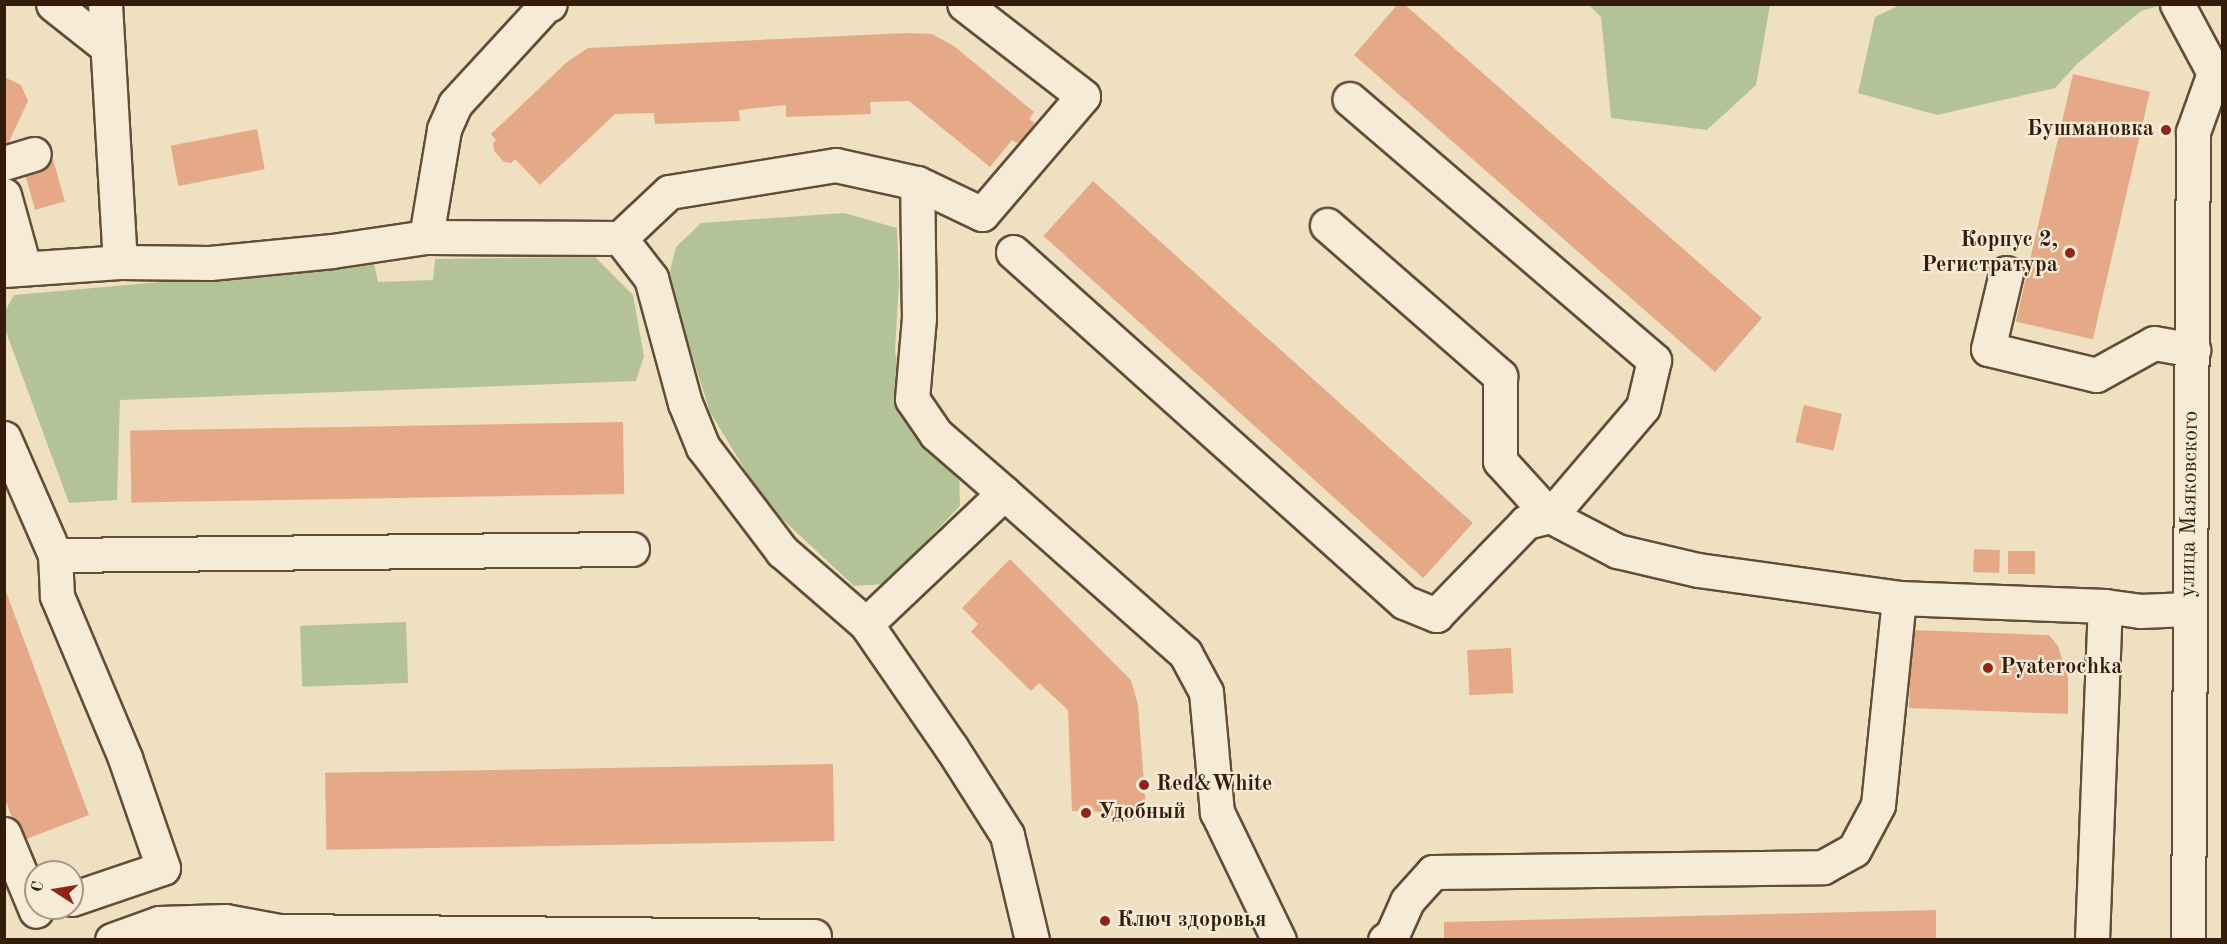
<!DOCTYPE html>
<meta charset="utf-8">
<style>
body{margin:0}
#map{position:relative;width:2227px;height:944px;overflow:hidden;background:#efe0c2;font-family:"Old Standard TT",serif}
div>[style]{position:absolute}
.green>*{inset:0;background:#b4c397;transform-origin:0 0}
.building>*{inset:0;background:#e6a987;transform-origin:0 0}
.roads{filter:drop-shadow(2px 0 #624d37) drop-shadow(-2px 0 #624d37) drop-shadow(0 2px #624d37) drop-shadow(0 -2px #624d37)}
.minor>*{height:33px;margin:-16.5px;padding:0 16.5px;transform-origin:16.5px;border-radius:16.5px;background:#f5ebd7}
.dots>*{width:16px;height:16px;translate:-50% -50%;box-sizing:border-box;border:3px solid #f5ebd7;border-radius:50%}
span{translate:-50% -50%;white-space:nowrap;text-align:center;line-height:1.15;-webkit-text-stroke:4.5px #f5ebd7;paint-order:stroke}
.poi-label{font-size:22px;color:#331c09;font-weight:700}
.right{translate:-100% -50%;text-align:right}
.left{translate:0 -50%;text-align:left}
.street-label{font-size:22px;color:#331c09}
.frame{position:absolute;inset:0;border:6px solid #331c09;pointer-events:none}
.north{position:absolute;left:24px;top:860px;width:60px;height:60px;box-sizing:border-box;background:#f5ebd7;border:2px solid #a79885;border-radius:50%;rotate:282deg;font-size:16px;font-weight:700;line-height:24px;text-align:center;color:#331c09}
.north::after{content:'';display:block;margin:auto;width:21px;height:27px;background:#8f2418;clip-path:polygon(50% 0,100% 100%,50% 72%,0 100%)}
</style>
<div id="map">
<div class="green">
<div style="clip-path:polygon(1589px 5px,1770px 5px,1756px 85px,1707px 130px,1611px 118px,1601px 17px)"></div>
<div style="clip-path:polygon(1900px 5px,2162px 5px,2141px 11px,2078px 63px,2055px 88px,1937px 115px,1858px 93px,1875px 17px)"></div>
<div style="clip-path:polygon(844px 213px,897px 228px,899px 284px,895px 351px,906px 414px,959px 471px,960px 506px,885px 584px,854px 586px,765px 503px,710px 412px,668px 279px,676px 247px,701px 223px)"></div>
<div style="clip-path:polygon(595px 257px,633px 295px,644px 356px,636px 381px,120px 400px,117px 500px,69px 503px,5px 329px,5px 311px,14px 295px,374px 263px,378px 282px,433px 280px,435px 259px)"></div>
<div style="left:406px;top:622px;width:61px;height:106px;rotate:88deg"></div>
</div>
<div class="building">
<div style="clip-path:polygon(1398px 4px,1404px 4px,1762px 318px,1715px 372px,1354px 55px)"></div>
<div style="clip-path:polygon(907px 33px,932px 34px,954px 46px,1034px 112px,1029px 119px,1034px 122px,1033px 129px,1024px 141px,1016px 143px,1012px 140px,990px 167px,909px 101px,870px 102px,871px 114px,786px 117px,786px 105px,739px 110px,740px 121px,655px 124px,654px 113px,615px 114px,540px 185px,515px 159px,511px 163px,504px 162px,494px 151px,493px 143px,496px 140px,491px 134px,567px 62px,588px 48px)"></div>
<div style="left:2073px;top:74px;width:79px;height:254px;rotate:13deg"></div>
<div style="clip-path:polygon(4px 77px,21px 85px,28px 101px,8px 144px,4px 145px)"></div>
<div style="left:257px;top:129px;width:41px;height:88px;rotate:79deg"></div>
<div style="left:52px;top:156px;width:47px;height:31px;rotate:74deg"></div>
<div style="left:1093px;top:181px;width:511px;height:74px;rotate:42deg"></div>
<div style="left:1804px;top:405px;width:39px;height:38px;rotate:13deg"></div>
<div style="left:623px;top:422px;width:72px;height:493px;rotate:89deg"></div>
<div style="left:1974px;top:549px;width:26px;height:23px;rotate:2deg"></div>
<div style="left:2008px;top:551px;width:27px;height:23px"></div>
<div style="clip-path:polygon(1010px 559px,1131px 680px,1138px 705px,1146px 809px,1138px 810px,1138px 815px,1133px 820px,1117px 822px,1111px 817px,1111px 812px,1072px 811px,1068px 710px,1039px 683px,1031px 691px,971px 632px,978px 624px,962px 608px)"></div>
<div style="clip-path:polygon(5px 589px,89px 815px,21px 841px,4px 797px)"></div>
<div style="clip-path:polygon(1911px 630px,2049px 635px,2058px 646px,2068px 678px,2068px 714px,1909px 708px)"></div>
<div style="left:1511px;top:648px;width:45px;height:44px;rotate:87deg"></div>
<div style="left:833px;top:764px;width:77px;height:508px;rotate:89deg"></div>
<div style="clip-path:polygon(1936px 910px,1936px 940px,1444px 940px,1444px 922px)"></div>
</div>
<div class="roads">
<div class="minor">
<div style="left:53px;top:4px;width:69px;rotate:38.5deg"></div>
<div style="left:105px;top:4px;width:258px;rotate:86.7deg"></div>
<div style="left:2177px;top:4px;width:78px;rotate:61.8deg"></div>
<div style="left:4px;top:163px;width:31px;rotate:-17deg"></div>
<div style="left:917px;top:183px;width:72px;rotate:25.5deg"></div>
<div style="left:982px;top:214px;width:155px;rotate:-49.4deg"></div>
<div style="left:1083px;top:96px;width:150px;rotate:-142.3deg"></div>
<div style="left:4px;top:195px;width:75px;rotate:74.5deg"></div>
<div style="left:1327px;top:225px;width:230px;rotate:41.1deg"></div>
<div style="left:1500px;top:376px;width:85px;rotate:90deg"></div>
<div style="left:1500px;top:461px;width:74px;rotate:47.7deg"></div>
<div style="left:1550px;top:516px;width:143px;rotate:-49.5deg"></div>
<div style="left:1643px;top:407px;width:48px;rotate:-76.8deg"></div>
<div style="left:1654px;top:360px;width:401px;rotate:-139.4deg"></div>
<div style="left:426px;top:237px;width:109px;rotate:-80.5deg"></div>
<div style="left:444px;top:129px;width:27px;rotate:-66deg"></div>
<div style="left:455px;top:104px;width:133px;rotate:-47.4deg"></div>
<div style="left:545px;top:6px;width:5px;rotate:-22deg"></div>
<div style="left:1013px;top:252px;width:525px;rotate:41.83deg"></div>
<div style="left:1404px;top:602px;width:35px;rotate:22deg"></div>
<div style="left:1436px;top:615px;width:129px;rotate:-45.9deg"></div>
<div style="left:1526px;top:522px;width:25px;rotate:-14deg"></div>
<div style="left:1550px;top:516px;width:76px;rotate:27.6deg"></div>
<div style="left:1617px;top:551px;width:83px;rotate:13.2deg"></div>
<div style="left:1698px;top:570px;width:203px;rotate:7.9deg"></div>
<div style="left:1899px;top:598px;width:206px;rotate:2.2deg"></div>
<div style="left:2105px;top:606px;width:35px;rotate:8deg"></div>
<div style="left:2140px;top:611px;width:49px;rotate:-2.3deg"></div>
<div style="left:4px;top:270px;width:116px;rotate:-3.9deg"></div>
<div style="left:120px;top:262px;width:90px;rotate:0.6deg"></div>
<div style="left:210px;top:263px;width:123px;rotate:-5.6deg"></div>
<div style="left:332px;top:251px;width:95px;rotate:-8.5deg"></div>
<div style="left:426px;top:237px;width:194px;rotate:0.3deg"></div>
<div style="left:2006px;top:273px;width:78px;rotate:103.3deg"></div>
<div style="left:1988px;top:349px;width:111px;rotate:13.5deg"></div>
<div style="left:2096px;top:375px;width:66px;rotate:-28.9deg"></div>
<div style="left:2154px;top:343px;width:40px;rotate:10deg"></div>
<div style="left:4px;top:438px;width:128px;rotate:66.4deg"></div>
<div style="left:55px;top:555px;width:41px;rotate:87.2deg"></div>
<div style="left:57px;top:596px;width:176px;rotate:67.2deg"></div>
<div style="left:125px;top:758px;width:116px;rotate:70.9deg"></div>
<div style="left:163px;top:868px;width:96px;rotate:161.2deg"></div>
<div style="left:1004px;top:493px;width:242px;rotate:41.5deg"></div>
<div style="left:1185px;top:653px;width:44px;rotate:61.7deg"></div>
<div style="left:1206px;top:692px;width:121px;rotate:84.8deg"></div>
<div style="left:1217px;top:812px;width:142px;rotate:64.2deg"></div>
<div style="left:55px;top:555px;width:577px;rotate:-0.6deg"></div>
<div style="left:866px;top:624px;width:190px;rotate:-43.5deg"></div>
<div style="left:1004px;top:493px;width:90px;rotate:-139.1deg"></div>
<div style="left:936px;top:434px;width:42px;rotate:-124.4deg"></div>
<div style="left:912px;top:399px;width:81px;rotate:-85.1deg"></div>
<div style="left:919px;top:318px;width:135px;rotate:-90.8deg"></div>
<div style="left:917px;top:183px;width:83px;rotate:-167.5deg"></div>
<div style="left:836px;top:165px;width:169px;rotate:170.8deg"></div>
<div style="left:669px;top:192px;width:67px;rotate:136.8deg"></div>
<div style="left:620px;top:238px;width:51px;rotate:52.2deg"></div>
<div style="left:651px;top:278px;width:130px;rotate:74.8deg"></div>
<div style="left:685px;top:403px;width:48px;rotate:67.8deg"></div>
<div style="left:703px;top:447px;width:131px;rotate:52.8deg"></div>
<div style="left:782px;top:551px;width:111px;rotate:41deg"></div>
<div style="left:866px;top:624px;width:150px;rotate:55.4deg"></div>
<div style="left:951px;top:747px;width:104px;rotate:57.5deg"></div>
<div style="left:1007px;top:835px;width:108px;rotate:76.6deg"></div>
<div style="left:4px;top:834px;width:83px;rotate:67.4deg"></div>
<div style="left:112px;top:940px;width:50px;rotate:-19.9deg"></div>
<div style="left:159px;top:923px;width:66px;rotate:-1.7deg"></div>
<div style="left:225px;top:921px;width:55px;rotate:10.5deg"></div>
<div style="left:279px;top:931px;width:535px;rotate:0.54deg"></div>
<div style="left:1385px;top:940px;width:9px;rotate:-36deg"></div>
<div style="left:1392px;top:935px;width:37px;rotate:-66deg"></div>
<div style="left:1407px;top:901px;width:39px;rotate:-48deg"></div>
<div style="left:1433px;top:872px;width:390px;rotate:-0.7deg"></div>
<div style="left:1823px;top:867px;width:35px;rotate:-29deg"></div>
<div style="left:1854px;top:850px;width:51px;rotate:-61.9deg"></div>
<div style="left:1878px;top:805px;width:208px;rotate:-84.2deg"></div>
<div style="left:2092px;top:940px;width:334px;rotate:-87.8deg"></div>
<div style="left:2188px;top:940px;width:808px;rotate:-89.65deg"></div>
<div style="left:2193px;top:132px;width:63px;rotate:-70.4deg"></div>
</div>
</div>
<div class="dots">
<div style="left:2166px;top:130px;background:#8f2418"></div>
<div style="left:2070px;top:253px;background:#8f2418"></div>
<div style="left:1988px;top:668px;background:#8f2418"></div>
<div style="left:1144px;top:785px;background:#8f2418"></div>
<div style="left:1086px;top:813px;background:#8f2418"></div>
<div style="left:1105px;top:921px;background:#8f2418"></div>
</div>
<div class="poi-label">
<span class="right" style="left:2154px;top:130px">Бушмановка</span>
<span class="right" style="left:2058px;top:253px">Корпус 2,<br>Регистратура</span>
<span class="left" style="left:2000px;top:668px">Pyaterochka</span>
<span class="left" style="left:1156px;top:785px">Red&amp;White</span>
<span class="left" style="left:1098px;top:813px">Удобный</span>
<span class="left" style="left:1117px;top:921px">Ключ здоровья</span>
</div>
<div class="street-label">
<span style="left:2190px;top:504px;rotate:-89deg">улица Маяковского</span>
</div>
<div class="frame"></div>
<div class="north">С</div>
</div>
